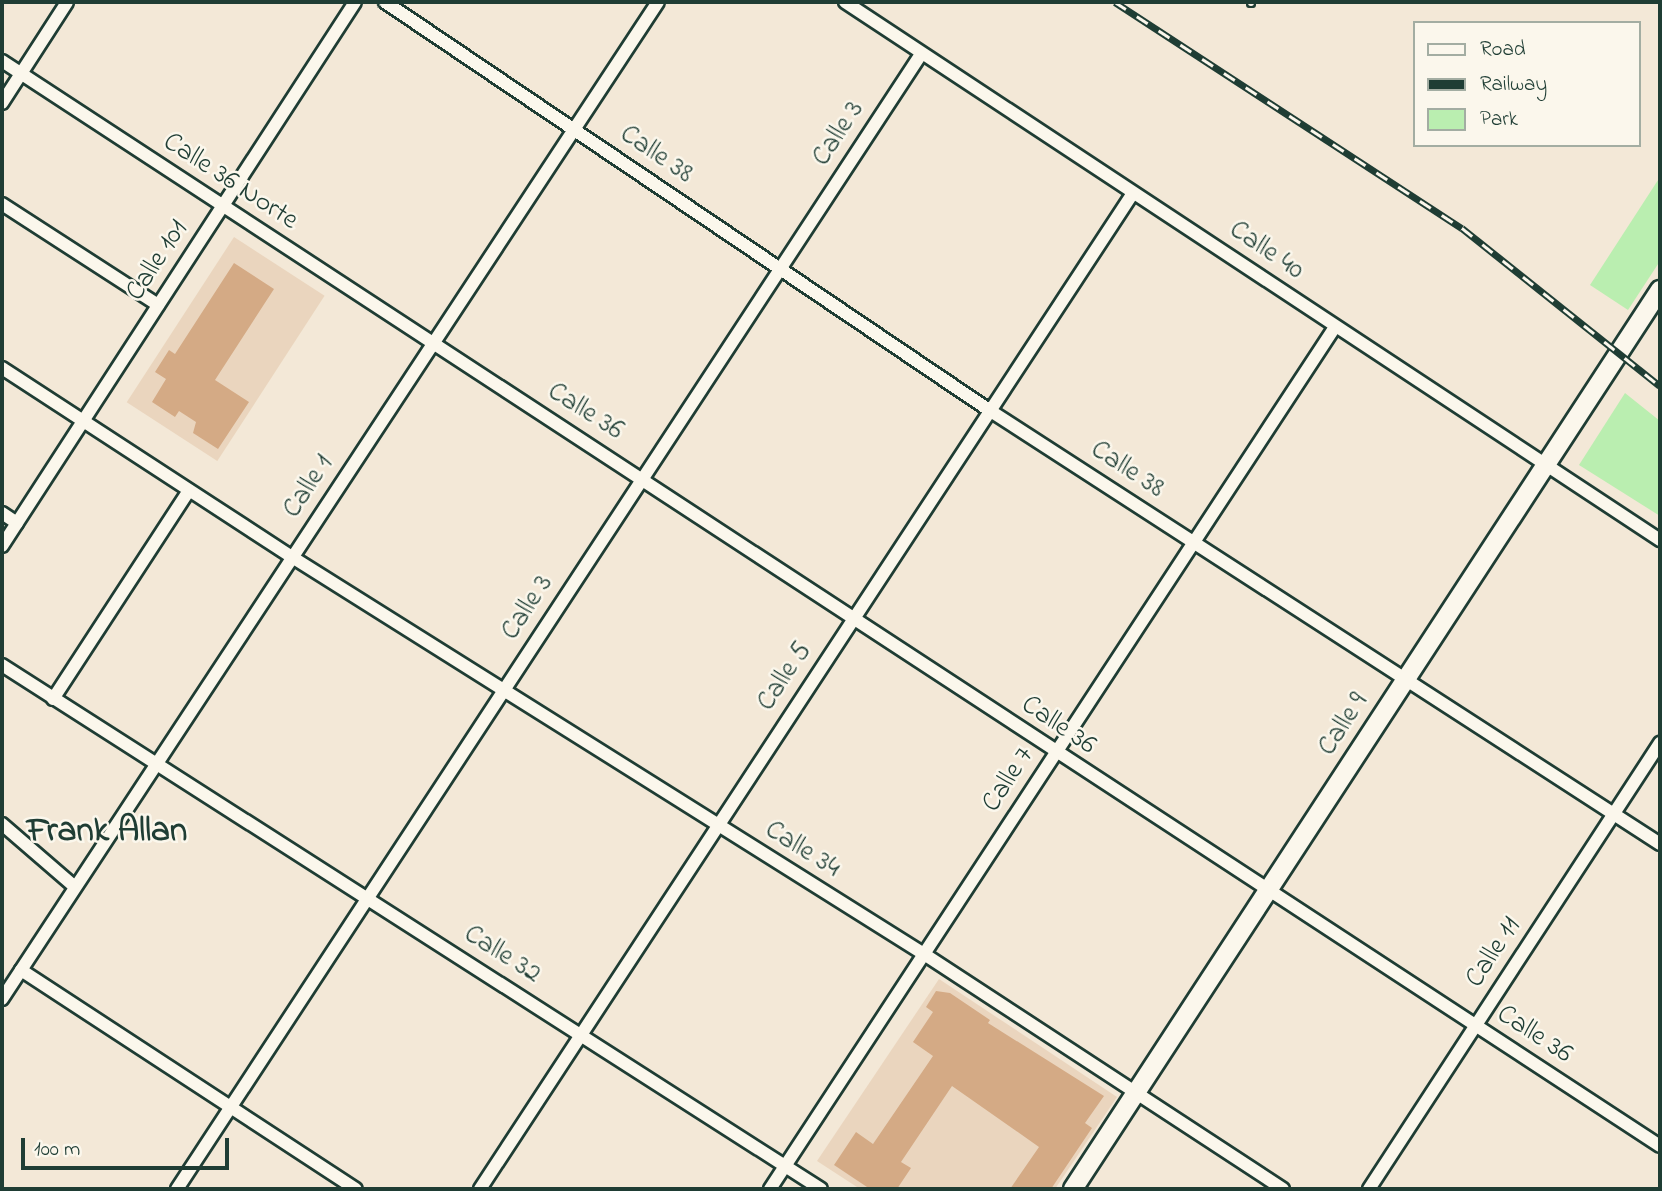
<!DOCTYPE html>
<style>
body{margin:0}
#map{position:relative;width:1662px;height:1191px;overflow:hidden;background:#f3e8d7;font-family:"Indie Flower",sans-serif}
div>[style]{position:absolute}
.built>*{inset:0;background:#ead5be;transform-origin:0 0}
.green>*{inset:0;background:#baeeb0}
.building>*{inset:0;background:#d4aa85}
.roads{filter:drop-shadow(2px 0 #1f3d34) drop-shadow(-2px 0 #1f3d34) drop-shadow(0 2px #1f3d34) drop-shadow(0 -2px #1f3d34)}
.lane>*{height:6px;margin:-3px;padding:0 3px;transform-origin:3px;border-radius:3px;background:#fbf7ec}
.street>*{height:12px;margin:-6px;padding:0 6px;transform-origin:6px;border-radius:6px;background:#fbf7ec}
.secondary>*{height:18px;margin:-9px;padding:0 9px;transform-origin:9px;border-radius:9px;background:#fbf7ec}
.rail>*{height:7px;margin-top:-3.5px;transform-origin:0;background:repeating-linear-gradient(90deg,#fbf7ec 0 13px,#1f3d34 0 26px);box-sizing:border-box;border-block:2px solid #1f3d34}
span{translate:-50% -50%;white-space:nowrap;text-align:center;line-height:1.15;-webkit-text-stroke:5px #fbf7ec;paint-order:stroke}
.street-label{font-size:28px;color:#1f3d34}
.district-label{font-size:35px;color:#1f3d34;font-weight:700}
.frame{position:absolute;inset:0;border:4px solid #1f3d34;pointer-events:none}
.legend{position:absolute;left:1413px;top:21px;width:228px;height:126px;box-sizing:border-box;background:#fbf7ec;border:2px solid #a3ada2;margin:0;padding:9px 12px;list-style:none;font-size:21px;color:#1f3d34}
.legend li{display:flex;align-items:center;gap:14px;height:35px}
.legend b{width:35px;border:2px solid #a3ada2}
.scale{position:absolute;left:21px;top:1138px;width:208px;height:32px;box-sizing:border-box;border:4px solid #1f3d34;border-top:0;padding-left:9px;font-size:21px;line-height:24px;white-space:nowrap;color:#1f3d34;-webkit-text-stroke:5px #fbf7ec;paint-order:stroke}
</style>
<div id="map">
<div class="built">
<div style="left:234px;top:237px;width:108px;height:197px;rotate:33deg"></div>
<div style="clip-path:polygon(939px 979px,1117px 1097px,1055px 1189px,860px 1189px,817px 1161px)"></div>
</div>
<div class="green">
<div style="clip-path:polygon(1660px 177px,1660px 261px,1628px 310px,1590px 285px)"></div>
<div style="clip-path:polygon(1625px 393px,1660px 421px,1660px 516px,1579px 465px)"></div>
</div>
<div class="building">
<div style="clip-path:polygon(234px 263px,274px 289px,215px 380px,249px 402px,218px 449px,193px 433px,196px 422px,179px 411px,175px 417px,152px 402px,166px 379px,155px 372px,169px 350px,175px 354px)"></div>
<div style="clip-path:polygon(936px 991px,950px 993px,990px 1020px,988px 1023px,1104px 1096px,1085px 1123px,1092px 1128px,1051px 1189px,1010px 1189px,1039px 1147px,952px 1086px,901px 1162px,911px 1168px,897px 1189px,870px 1189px,834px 1165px,856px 1132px,873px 1144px,933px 1056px,913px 1042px,933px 1012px,926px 1007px)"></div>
</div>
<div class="roads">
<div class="lane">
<div style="left:1251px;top:3px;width:1px;rotate:-90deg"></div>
</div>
<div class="street">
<div style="left:385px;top:2px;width:729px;rotate:34.04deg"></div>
<div style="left:989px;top:410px;width:799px;rotate:32.89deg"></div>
<div style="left:845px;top:2px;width:977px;rotate:33.43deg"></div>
<div style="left:2px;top:61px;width:1981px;rotate:33.2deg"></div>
<div style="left:2px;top:103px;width:120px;rotate:-57.2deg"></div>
<div style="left:2px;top:204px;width:186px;rotate:32.9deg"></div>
<div style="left:2px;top:368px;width:346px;rotate:33.1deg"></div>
<div style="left:292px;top:557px;width:746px;rotate:32.14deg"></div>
<div style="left:924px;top:954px;width:429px;rotate:33.2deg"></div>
<div style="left:2px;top:513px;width:18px;rotate:34deg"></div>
<div style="left:2px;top:546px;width:648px;rotate:-57.02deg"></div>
<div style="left:2px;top:665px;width:972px;rotate:32.61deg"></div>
<div style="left:53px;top:699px;width:249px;rotate:-56.9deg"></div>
<div style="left:2px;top:824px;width:96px;rotate:40.8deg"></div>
<div style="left:21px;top:970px;width:400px;rotate:33.2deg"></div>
<div style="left:2px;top:999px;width:1193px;rotate:-56.66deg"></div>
<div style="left:177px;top:1189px;width:1357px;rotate:-56.75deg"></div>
<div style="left:480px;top:1189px;width:1191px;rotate:-56.75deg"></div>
<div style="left:770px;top:1189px;width:1031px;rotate:-56.76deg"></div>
<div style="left:1369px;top:1189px;width:533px;rotate:-56.88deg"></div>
</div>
<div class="secondary">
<div style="left:1073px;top:1189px;width:1074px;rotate:-56.86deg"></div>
</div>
</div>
<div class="rail">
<div style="left:1115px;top:2px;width:414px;rotate:33.1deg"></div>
<div style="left:1462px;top:228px;width:253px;rotate:38.6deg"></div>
</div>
<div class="street-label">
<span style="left:839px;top:134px;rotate:-57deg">Calle 3</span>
<span style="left:656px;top:155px;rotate:34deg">Calle 38</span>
<span style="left:230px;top:182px;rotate:33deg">Calle 36 Norte</span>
<span style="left:1266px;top:251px;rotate:34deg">Calle 40</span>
<span style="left:158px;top:261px;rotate:-57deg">Calle 101</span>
<span style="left:585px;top:412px;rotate:32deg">Calle 36</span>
<span style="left:1127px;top:470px;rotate:33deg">Calle 38</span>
<span style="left:309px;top:487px;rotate:-57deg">Calle 1</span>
<span style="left:528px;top:608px;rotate:-57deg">Calle 3</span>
<span style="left:785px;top:677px;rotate:-57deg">Calle 5</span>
<span style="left:1344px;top:725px;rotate:-57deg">Calle 9</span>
<span style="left:1058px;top:726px;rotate:34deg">Calle 36</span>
<span style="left:1009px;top:780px;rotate:-57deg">Calle 7</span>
<span style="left:802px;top:850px;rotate:32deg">Calle 34</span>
<span style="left:1494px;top:953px;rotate:-57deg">Calle 11</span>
<span style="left:502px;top:955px;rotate:32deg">Calle 32</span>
<span style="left:1534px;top:1035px;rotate:33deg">Calle 36</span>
</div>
<div class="district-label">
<span style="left:107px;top:832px">Frank Allan</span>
</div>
<div class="frame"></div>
<ul class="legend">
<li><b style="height:9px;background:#fbf7ec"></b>Road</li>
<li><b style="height:9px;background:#1f3d34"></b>Railway</li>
<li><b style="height:19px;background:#baeeb0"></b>Park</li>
</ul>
<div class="scale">100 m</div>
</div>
